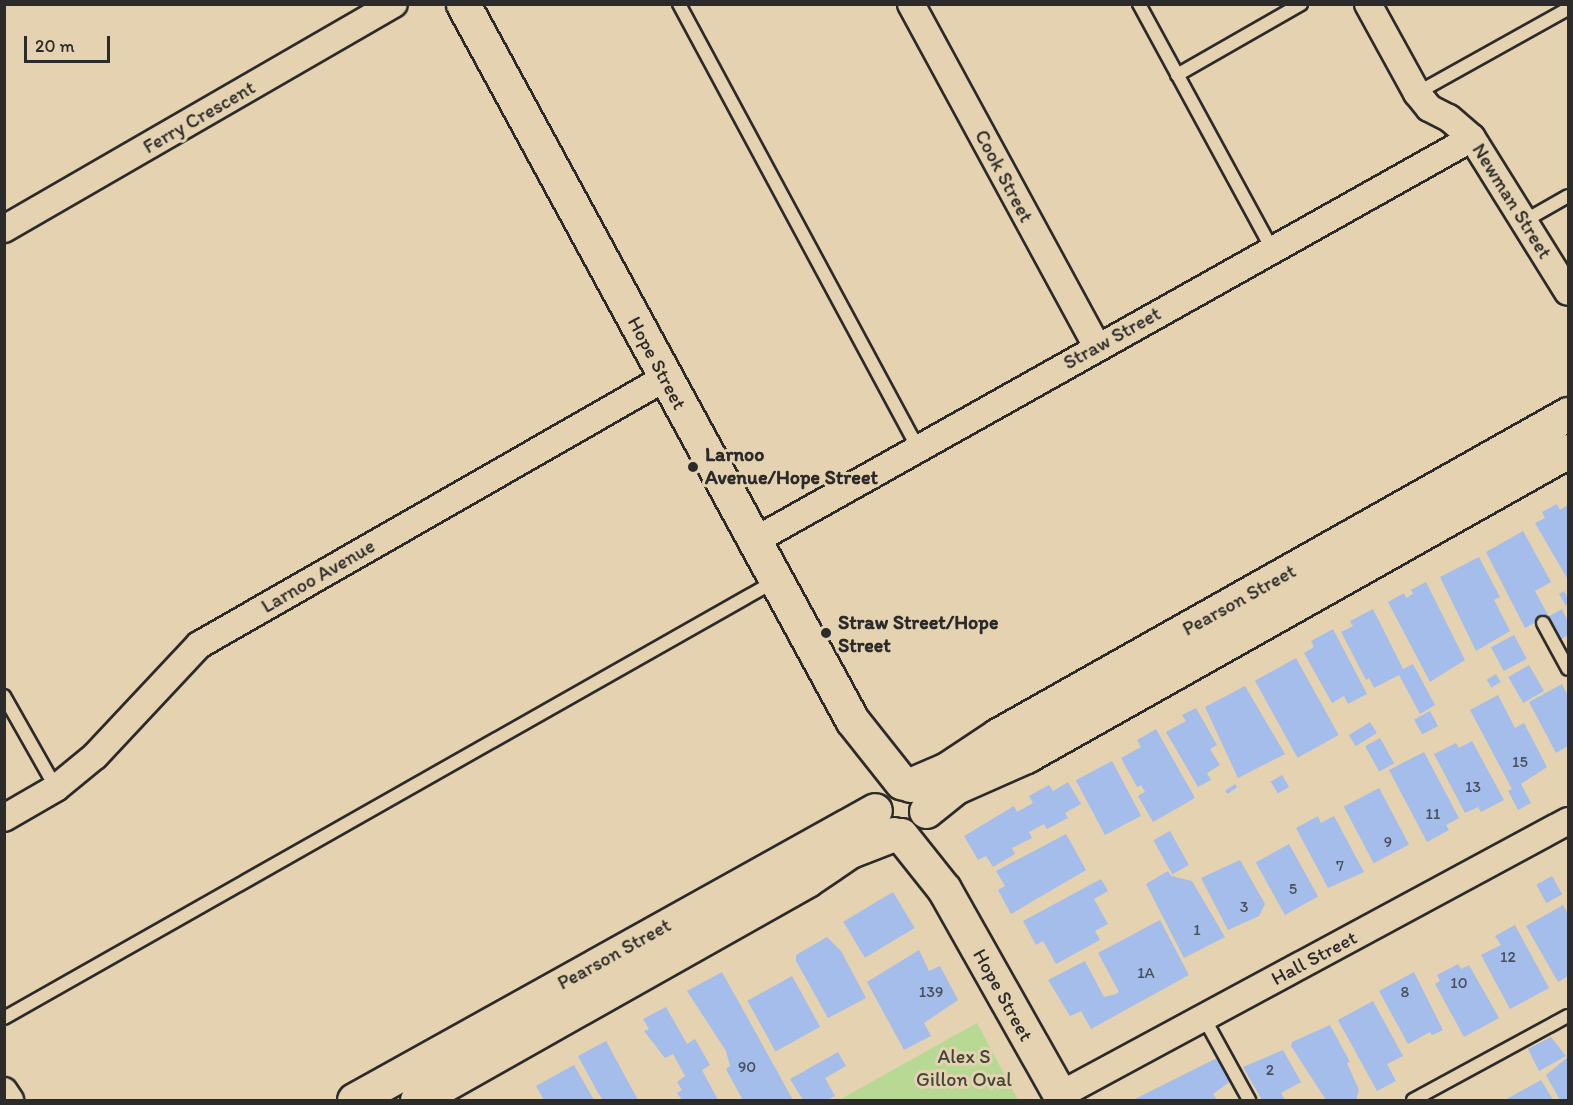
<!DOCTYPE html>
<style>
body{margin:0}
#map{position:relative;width:1573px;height:1105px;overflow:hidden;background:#e5d2b0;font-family:Itim,sans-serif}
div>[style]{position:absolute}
.green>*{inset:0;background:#b8d993}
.building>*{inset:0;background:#a4bdea;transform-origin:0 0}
.roads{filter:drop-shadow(2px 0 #2b2b2b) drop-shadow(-2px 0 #2b2b2b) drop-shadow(0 2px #2b2b2b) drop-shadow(0 -2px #2b2b2b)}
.lane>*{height:12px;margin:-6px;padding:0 6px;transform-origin:6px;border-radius:6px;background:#e5d2b0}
.street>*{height:26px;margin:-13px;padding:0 13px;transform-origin:13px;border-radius:13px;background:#e5d2b0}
.secondary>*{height:33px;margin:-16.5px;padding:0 16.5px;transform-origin:16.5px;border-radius:16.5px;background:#e5d2b0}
.dots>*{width:16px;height:16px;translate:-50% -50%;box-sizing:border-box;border:3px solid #e5d2b0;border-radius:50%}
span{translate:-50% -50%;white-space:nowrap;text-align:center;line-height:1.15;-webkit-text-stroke:6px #e5d2b0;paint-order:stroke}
.number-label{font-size:16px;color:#49505b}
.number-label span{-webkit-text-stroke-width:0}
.street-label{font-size:20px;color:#2b2b2b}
.poi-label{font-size:20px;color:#2b2b2b;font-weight:700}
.left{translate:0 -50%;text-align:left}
.park-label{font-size:20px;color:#40453b}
.frame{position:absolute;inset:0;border:6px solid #2b2b2b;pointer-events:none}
.scale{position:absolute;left:24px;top:36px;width:86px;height:27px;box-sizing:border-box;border:3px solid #2b2b2b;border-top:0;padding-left:8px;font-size:18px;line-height:21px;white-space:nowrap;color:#2b2b2b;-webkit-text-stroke:4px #e5d2b0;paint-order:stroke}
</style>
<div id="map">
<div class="green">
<div style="clip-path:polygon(977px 1023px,1018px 1100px,839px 1100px)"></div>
</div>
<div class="building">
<div style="clip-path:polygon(1557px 504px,1560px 510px,1568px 505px,1567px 578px,1535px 523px,1545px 518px,1542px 512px)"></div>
<div style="clip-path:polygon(1523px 531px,1551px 582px,1535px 591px,1548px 615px,1525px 628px,1486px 552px)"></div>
<div style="clip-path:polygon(1479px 557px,1500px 597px,1494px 600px,1510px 631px,1476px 651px,1440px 577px)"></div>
<div style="clip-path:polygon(1426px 582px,1465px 660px,1430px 682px,1388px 602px,1404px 593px,1406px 598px,1413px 594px,1411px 590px)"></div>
<div style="clip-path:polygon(1564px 591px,1568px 599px,1566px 606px,1559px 594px)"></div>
<div style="clip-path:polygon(1373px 609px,1403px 669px,1413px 664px,1435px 705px,1420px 714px,1399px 675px,1374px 688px,1369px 678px,1366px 680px,1341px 632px,1353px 626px,1350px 621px)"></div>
<div style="clip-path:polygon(1562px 609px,1568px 622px,1568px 635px,1560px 640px,1548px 617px)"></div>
<div style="clip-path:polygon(1333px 629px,1367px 694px,1348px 704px,1344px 696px,1332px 703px,1304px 653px,1314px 647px,1311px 641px)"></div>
<div style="left:1514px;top:635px;width:27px;height:26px;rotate:62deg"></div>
<div style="left:1296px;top:658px;width:88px;height:47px;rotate:61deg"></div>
<div style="left:1529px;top:665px;width:30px;height:24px;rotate:60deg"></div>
<div style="left:1496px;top:674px;width:9px;height:11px;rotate:58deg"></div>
<div style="clip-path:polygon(1562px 684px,1568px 696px,1568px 746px,1556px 753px,1529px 702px)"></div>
<div style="clip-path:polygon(1245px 686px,1285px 754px,1238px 778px,1205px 707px)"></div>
<div style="clip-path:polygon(1498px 695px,1515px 728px,1524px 723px,1547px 767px,1521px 784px,1531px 803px,1518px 810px,1508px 791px,1512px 789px,1470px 710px)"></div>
<div style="clip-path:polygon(1196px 708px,1217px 745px,1210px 749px,1220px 765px,1207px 773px,1211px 780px,1198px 787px,1166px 732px,1186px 721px,1182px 715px)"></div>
<div style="left:1430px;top:711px;width:17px;height:18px;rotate:62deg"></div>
<div style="left:1370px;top:722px;width:13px;height:25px;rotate:58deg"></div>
<div style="clip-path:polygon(1156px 729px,1195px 798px,1153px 822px,1138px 796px,1145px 792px,1141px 785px,1137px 787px,1121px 758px,1141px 747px,1137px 740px)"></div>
<div style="left:1380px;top:738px;width:29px;height:17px;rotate:61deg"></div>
<div style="clip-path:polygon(1472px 741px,1504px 800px,1481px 812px,1478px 807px,1465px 813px,1434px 754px,1456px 743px,1459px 748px)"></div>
<div style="clip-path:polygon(1424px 752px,1459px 818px,1446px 825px,1449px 830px,1427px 842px,1389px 770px)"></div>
<div style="left:1112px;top:761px;width:62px;height:41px;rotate:62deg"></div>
<div style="left:1282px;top:775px;width:14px;height:13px;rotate:60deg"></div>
<div style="clip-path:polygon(1068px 782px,1081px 804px,1065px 813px,1068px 818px,1047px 829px,1044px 824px,1029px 832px,1032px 838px,1012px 848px,1015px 854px,993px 867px,986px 856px,978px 860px,964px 836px,1014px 806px,1017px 812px,1033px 803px,1029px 796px,1049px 785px,1053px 791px)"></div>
<div style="left:1235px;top:784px;width:4px;height:12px;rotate:56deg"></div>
<div style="left:1379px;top:788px;width:64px;height:40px;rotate:62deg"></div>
<div style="clip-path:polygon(1318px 816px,1321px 823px,1334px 816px,1364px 872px,1328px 888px,1296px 828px)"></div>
<div style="left:1170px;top:831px;width:39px;height:19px;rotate:61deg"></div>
<div style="clip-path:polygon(1066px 834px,1086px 870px,1011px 914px,998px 890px,1005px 886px,996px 871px)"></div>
<div style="left:1289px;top:844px;width:60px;height:38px;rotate:61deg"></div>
<div style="clip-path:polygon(1240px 860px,1265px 904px,1259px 916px,1228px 930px,1201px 878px)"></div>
<div style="clip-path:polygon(1168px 871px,1171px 876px,1192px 881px,1225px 937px,1184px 958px,1146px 884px)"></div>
<div style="left:1552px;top:876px;width:21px;height:18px;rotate:61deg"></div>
<div style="clip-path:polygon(1101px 879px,1108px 891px,1094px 899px,1108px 924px,1095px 931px,1100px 940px,1056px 964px,1043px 941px,1036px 945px,1023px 921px)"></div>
<div style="left:893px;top:892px;width:42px;height:58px;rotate:59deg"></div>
<div style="clip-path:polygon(1563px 905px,1568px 914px,1568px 976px,1558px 982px,1526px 926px)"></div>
<div style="clip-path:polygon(1160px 920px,1189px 975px,1091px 1029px,1081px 1011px,1070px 1016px,1048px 980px,1085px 961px,1104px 997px,1116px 994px,1119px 992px,1098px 953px)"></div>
<div style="clip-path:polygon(1515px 925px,1549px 988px,1510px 1009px,1481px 955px,1501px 945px,1495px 936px)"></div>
<div style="clip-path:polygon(827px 937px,841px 951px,866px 998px,828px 1018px,796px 961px,796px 955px)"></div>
<div style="clip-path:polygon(919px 950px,929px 971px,940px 966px,958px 1000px,924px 1023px,931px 1036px,904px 1050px,867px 982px)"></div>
<div style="clip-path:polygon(1458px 964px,1461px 969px,1469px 965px,1499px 1018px,1464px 1037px,1435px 984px,1440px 981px,1437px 975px)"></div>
<div style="clip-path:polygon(722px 972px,746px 1015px,793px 1100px,743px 1100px,740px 1095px,726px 1069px,730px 1066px,726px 1051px,687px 991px)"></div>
<div style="clip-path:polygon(1414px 972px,1443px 1030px,1432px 1035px,1430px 1032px,1408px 1044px,1379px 991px)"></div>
<div style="left:792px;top:976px;width:58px;height:51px;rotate:61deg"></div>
<div style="clip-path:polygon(1373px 1001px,1403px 1056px,1387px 1064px,1396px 1081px,1377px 1091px,1338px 1020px)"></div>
<div style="clip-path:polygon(666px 1007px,687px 1044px,695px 1039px,710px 1065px,702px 1070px,718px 1100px,682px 1100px,677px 1093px,682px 1090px,677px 1082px,685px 1076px,673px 1054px,665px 1058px,644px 1031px,649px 1029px,643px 1019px)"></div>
<div style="clip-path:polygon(1330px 1025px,1350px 1062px,1347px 1063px,1359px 1090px,1356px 1100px,1326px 1100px,1291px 1046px,1292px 1042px)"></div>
<div style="clip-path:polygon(1551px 1037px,1566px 1056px,1539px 1071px,1528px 1049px)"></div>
<div style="clip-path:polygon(606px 1041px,626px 1078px,638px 1100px,603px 1100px,598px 1093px,578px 1056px)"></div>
<div style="clip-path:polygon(1283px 1050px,1301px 1082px,1281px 1093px,1285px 1100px,1262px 1100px,1243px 1067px)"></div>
<div style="clip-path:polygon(838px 1052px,846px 1066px,825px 1078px,835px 1096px,827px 1100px,803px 1100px,790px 1079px)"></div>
<div style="clip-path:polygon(1219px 1057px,1232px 1080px,1213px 1094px,1217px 1100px,1133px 1100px)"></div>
<div style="clip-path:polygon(1568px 1057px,1568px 1100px,1560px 1100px,1546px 1075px)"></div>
<div style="clip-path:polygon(574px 1065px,594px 1100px,544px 1100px,536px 1086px)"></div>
<div style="clip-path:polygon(1541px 1080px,1553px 1100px,1505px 1100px)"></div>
</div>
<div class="roads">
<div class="lane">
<div style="left:679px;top:4px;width:504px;rotate:61.71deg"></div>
<div style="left:1139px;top:4px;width:279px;rotate:61.5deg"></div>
<div style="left:1177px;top:75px;width:143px;rotate:-29.8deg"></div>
<div style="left:1417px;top:93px;width:173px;rotate:-29.1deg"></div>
<div style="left:1526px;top:220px;width:48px;rotate:-29.7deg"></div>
<div style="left:1543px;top:623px;width:52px;rotate:61.5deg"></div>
<div style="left:4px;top:696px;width:106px;rotate:60.5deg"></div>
<div style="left:4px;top:1018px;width:886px;rotate:-29.54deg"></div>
<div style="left:1204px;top:1018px;width:94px;rotate:61.2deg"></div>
<div style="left:1413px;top:1100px;width:176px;rotate:-28.5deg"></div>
</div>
<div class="street">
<div style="left:911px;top:4px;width:390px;rotate:61.5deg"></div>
<div style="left:1368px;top:4px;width:102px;rotate:61.2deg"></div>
<div style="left:1417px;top:93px;width:19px;rotate:51deg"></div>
<div style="left:1429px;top:108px;width:22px;rotate:27deg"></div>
<div style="left:1449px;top:118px;width:30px;rotate:41deg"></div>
<div style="left:1472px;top:138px;width:181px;rotate:58.1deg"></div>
<div style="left:4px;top:229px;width:450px;rotate:-30deg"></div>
<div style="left:754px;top:541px;width:823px;rotate:-29.3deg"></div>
<div style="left:4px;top:818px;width:60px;rotate:-30deg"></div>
<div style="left:56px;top:788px;width:50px;rotate:-39.4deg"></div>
<div style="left:95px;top:756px;width:152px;rotate:-46.9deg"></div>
<div style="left:199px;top:645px;width:537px;rotate:-29.81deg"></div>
<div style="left:4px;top:1091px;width:11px;rotate:56deg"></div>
<div style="left:1060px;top:1095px;width:577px;rotate:-28.34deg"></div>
</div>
<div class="secondary">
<div style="left:463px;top:4px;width:815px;rotate:61.48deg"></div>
<div style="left:852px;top:720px;width:80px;rotate:51.6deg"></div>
<div style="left:910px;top:785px;width:40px;rotate:-23.4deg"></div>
<div style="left:947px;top:769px;width:61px;rotate:-33.7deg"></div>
<div style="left:998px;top:735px;width:654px;rotate:-29.39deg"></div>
<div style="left:926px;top:811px;width:38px;rotate:-39deg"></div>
<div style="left:956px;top:787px;width:77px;rotate:-23.9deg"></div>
<div style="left:1026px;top:756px;width:622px;rotate:-29.37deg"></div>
<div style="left:901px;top:835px;width:69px;rotate:51.5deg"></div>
<div style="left:944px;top:889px;width:242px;rotate:60.6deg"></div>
<div style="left:354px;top:1100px;width:596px;rotate:-29.1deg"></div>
<div style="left:417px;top:1100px;width:448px;rotate:-29.4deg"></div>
<div style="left:807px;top:880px;width:52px;rotate:-34deg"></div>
<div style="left:850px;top:851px;width:47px;rotate:-21.1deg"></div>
</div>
</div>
<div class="dots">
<div style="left:693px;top:467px;background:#2b2b2b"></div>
<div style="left:826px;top:633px;background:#2b2b2b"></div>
</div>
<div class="number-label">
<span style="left:1520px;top:762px">15</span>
<span style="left:1473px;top:787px">13</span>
<span style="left:1433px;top:814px">11</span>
<span style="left:1388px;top:842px">9</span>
<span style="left:1340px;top:866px">7</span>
<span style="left:1293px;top:889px">5</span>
<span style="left:1244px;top:907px">3</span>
<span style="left:1197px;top:930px">1</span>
<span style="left:1508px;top:957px">12</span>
<span style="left:1146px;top:973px">1A</span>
<span style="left:1459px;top:983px">10</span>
<span style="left:931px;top:992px">139</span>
<span style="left:1405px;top:992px">8</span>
<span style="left:747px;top:1067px">90</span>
<span style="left:1270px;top:1070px">2</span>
</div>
<div class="street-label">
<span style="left:199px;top:117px;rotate:-30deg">Ferry Crescent</span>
<span style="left:1004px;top:176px;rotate:62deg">Cook Street</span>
<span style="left:1512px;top:201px;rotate:58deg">Newman Street</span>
<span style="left:1112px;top:338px;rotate:-29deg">Straw Street</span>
<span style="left:657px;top:363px;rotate:62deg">Hope Street</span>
<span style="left:318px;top:576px;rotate:-30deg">Larnoo Avenue</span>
<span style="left:1239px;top:600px;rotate:-29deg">Pearson Street</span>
<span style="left:614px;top:954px;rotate:-29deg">Pearson Street</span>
<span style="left:1314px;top:958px;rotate:-28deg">Hall Street</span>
<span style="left:1003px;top:995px;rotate:61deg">Hope Street</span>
</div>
<div class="poi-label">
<span class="left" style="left:705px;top:466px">Larnoo<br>Avenue/Hope Street</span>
<span class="left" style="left:838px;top:634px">Straw Street/Hope<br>Street</span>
</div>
<div class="park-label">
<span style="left:964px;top:1068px">Alex S<br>Gillon Oval</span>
</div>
<div class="frame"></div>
<div class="scale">20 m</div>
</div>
